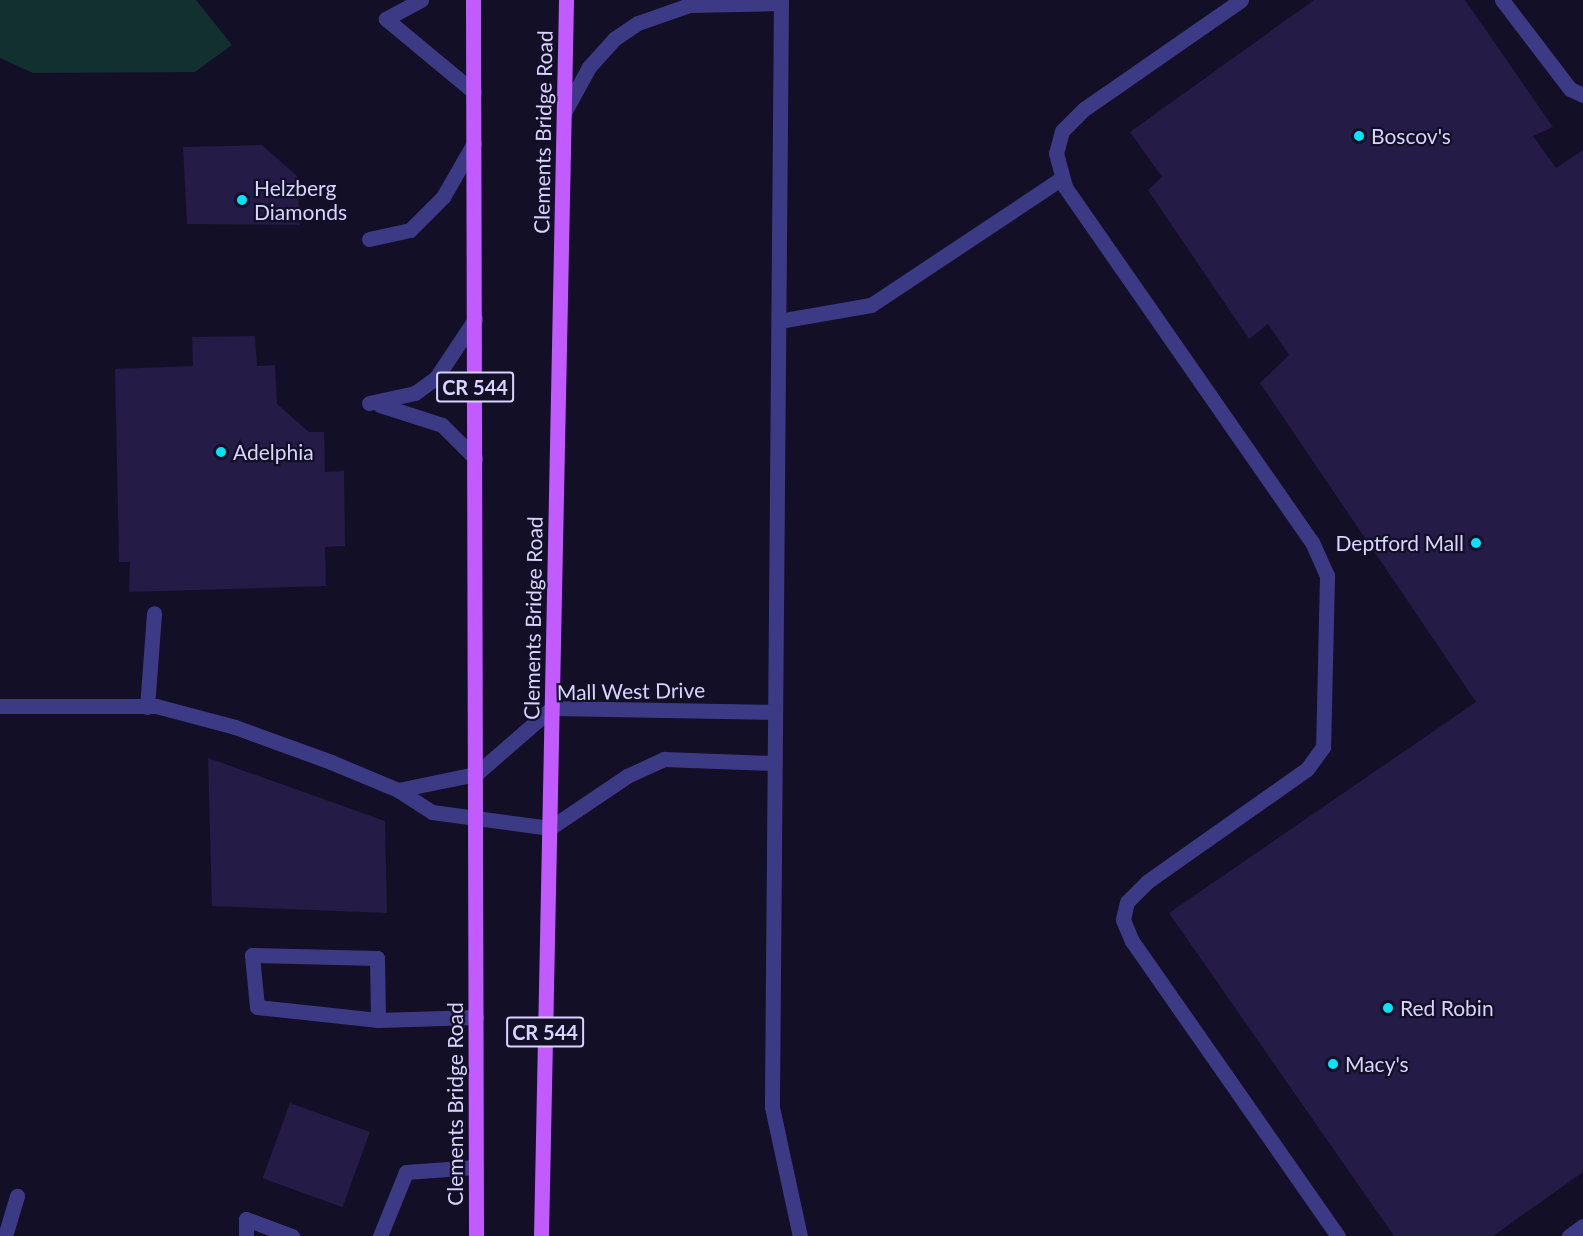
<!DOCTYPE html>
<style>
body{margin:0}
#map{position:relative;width:1583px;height:1236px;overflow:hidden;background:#130f26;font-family:Lato,sans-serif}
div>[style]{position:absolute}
.green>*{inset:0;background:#12302f}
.building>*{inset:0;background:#241b47;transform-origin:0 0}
.service>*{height:15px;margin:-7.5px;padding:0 7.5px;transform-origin:7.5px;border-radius:7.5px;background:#3d3a85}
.primary>*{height:15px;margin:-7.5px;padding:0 7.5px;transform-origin:7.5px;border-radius:7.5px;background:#c25bff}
.dots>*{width:16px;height:16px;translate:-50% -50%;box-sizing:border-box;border:3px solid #130f26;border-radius:50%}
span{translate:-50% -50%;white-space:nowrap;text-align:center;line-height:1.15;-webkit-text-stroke:4.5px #130f26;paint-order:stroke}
.shield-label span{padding:2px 4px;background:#130f26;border:2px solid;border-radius:4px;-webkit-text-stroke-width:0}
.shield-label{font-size:20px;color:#d9d4ff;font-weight:700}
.street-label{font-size:21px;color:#d9d4ff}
.poi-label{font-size:21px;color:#d9d4ff}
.left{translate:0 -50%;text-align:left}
.right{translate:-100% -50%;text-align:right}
</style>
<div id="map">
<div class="green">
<div style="clip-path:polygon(0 0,196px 0,232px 45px,195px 72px,33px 73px,0 58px)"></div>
</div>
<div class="building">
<div style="clip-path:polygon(1314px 0,1465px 0,1553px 127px,1533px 136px,1556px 168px,1583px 150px,1583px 1172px,1493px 1236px,1394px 1236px,1169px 913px,1476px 702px,1260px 383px,1289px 355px,1268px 324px,1249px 339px,1148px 190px,1162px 177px,1130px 132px)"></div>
<div style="clip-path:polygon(262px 145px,297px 176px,300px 225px,187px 224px,183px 147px)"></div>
<div style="clip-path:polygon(255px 336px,257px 366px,275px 365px,277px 404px,309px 432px,324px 432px,325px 472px,344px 471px,345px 546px,325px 547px,326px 586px,129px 592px,130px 562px,119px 562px,115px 369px,193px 366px,192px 337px)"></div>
<div style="clip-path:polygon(208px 758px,385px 821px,387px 913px,212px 906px)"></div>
<div style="left:290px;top:1103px;width:85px;height:80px;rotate:20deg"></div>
</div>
<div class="service">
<div style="left:421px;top:0;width:40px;rotate:152deg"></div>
<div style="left:386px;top:19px;width:114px;rotate:39.7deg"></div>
<div style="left:781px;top:0;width:1107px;rotate:90.47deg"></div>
<div style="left:772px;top:1107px;width:132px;rotate:77.8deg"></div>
<div style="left:1241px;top:0;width:191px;rotate:145.2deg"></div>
<div style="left:1084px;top:109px;width:31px;rotate:135deg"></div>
<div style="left:1062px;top:131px;width:23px;rotate:105deg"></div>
<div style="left:1056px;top:153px;width:35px;rotate:75deg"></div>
<div style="left:1065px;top:187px;width:432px;rotate:55.2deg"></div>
<div style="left:1312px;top:542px;width:36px;rotate:66deg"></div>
<div style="left:1327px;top:575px;width:172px;rotate:91.3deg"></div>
<div style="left:1323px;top:747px;width:27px;rotate:126deg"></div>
<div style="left:1307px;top:769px;width:196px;rotate:144.8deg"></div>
<div style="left:1147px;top:882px;width:28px;rotate:135deg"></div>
<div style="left:1127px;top:902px;width:18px;rotate:103deg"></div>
<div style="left:1123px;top:920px;width:23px;rotate:67deg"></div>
<div style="left:1132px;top:941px;width:360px;rotate:55.1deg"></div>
<div style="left:1502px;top:0;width:112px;rotate:52.6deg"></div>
<div style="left:1570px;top:89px;width:14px;rotate:25deg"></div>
<div style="left:565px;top:111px;width:50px;rotate:-61.4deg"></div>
<div style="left:589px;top:67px;width:38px;rotate:-48deg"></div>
<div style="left:614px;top:39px;width:29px;rotate:-34deg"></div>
<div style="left:638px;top:23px;width:54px;rotate:-19.4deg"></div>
<div style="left:689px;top:5px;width:92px;rotate:-1.2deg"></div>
<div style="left:369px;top:239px;width:42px;rotate:-12.4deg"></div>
<div style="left:410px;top:230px;width:47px;rotate:-45deg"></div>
<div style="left:443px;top:197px;width:62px;rotate:-60.1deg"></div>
<div style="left:779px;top:321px;width:93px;rotate:-9.9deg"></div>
<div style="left:871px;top:305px;width:228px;rotate:-33.6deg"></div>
<div style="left:369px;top:403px;width:47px;rotate:-12.3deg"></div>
<div style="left:415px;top:393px;width:26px;rotate:-36deg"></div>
<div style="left:436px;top:378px;width:71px;rotate:-56.5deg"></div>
<div style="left:380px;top:405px;width:65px;rotate:17.9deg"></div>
<div style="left:442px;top:425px;width:47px;rotate:45deg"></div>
<div style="left:0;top:706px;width:156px"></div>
<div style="left:156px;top:706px;width:82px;rotate:14.9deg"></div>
<div style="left:235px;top:727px;width:102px;rotate:20deg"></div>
<div style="left:331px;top:762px;width:73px;rotate:22.7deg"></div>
<div style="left:398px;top:790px;width:40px;rotate:32.9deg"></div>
<div style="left:432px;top:812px;width:119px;rotate:7.7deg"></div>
<div style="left:550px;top:828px;width:93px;rotate:-34deg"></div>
<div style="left:627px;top:776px;width:41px;rotate:-24.7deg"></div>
<div style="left:664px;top:759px;width:109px;rotate:2.1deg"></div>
<div style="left:147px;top:707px;width:94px;rotate:-85.7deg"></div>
<div style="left:398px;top:790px;width:80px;rotate:-11.6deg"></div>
<div style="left:476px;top:774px;width:101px;rotate:-41deg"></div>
<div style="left:552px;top:708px;width:221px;rotate:1deg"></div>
<div style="left:378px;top:1020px;width:62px;rotate:-90.9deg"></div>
<div style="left:377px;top:958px;width:125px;rotate:-178.6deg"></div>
<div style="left:252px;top:955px;width:52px;rotate:84.5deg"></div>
<div style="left:257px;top:1007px;width:122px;rotate:6.1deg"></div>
<div style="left:378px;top:1020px;width:98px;rotate:-1.8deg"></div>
<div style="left:5px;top:1236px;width:42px;rotate:-73.3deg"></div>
<div style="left:246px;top:1236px;width:17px;rotate:-90deg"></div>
<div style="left:246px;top:1219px;width:49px;rotate:20.3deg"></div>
<div style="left:380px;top:1236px;width:69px;rotate:-67.9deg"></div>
<div style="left:406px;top:1172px;width:70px;rotate:-4.1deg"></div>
<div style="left:1569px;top:1236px;width:17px;rotate:-36deg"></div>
</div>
<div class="primary">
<div style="left:473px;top:0;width:1236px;rotate:89.86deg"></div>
<div style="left:541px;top:1236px;width:1236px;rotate:-88.84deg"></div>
</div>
<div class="dots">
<div style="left:1359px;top:136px;background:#00e5ff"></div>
<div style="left:242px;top:200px;background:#00e5ff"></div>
<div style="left:221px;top:452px;background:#00e5ff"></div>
<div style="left:1476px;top:543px;background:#00e5ff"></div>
<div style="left:1388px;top:1008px;background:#00e5ff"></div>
<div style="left:1333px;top:1064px;background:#00e5ff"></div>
</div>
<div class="shield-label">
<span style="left:475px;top:387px">CR 544</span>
<span style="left:545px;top:1032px">CR 544</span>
</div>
<div class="street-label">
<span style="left:543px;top:132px;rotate:-89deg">Clements Bridge Road</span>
<span style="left:533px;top:618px;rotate:-89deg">Clements Bridge Road</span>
<span style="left:631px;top:691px;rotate:-1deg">Mall West Drive</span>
<span style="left:455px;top:1104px;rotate:-90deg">Clements Bridge Road</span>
</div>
<div class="poi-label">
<span class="left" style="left:1371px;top:136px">Boscov's</span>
<span class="left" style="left:254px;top:200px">Helzberg<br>Diamonds</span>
<span class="left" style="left:233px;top:452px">Adelphia</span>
<span class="right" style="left:1464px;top:543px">Deptford Mall</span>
<span class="left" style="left:1400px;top:1008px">Red Robin</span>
<span class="left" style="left:1345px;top:1064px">Macy's</span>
</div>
</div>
